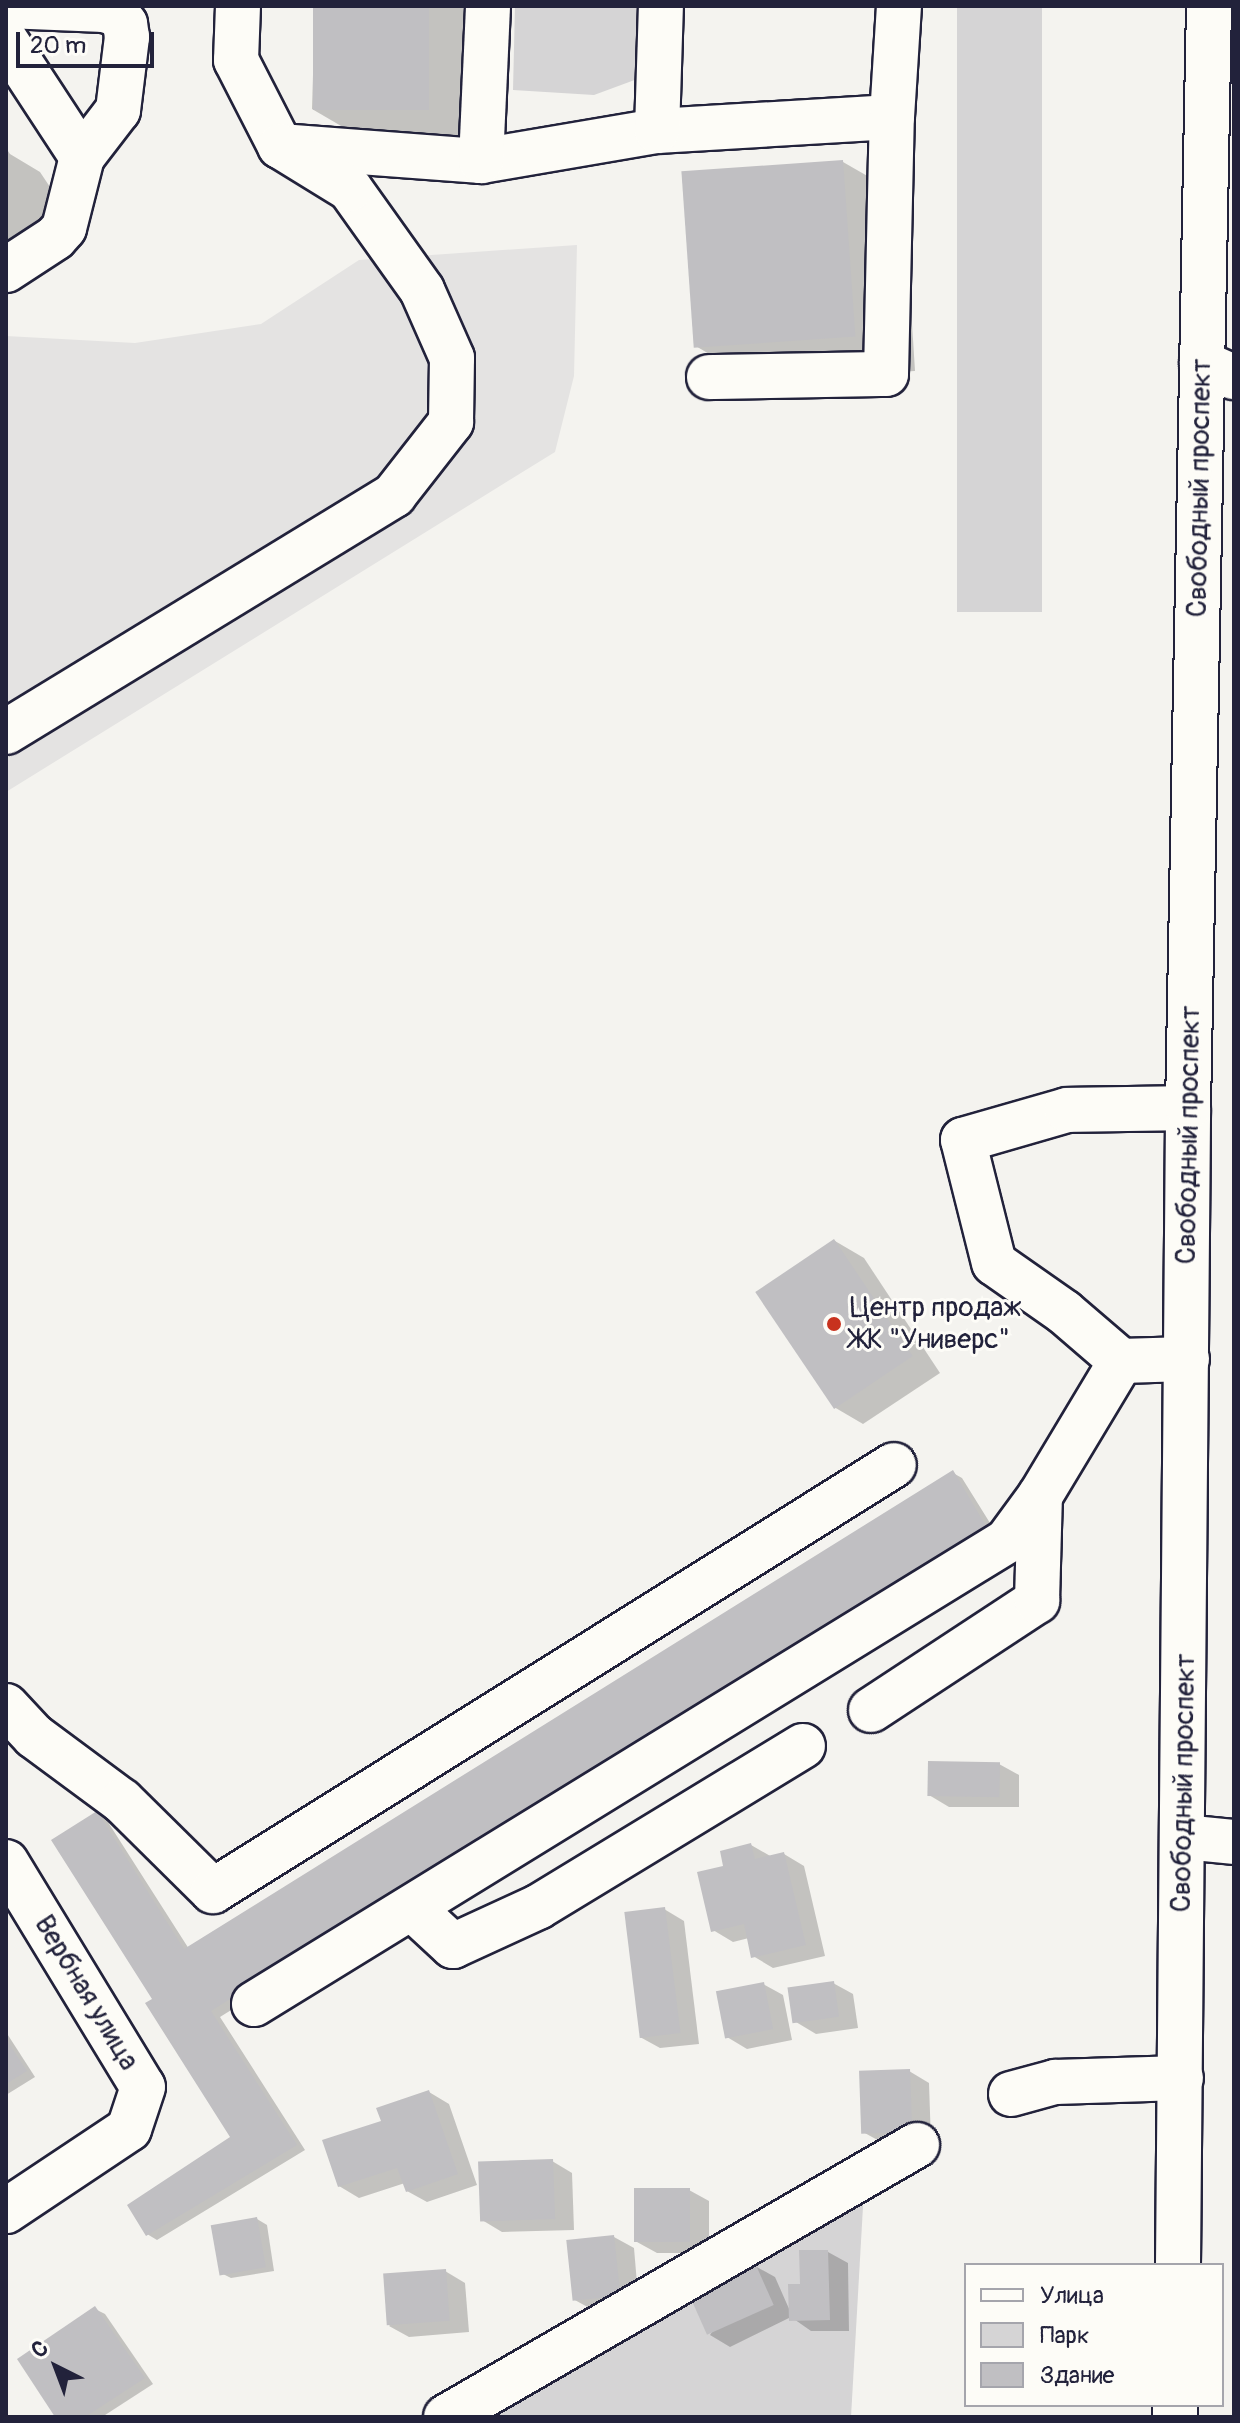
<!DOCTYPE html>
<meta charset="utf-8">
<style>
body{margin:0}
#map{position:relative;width:1240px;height:2423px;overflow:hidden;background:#f4f3ef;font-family:Pangolin,sans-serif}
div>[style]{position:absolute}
.built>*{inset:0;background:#e4e3e2}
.green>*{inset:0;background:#d5d4d5;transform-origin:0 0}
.shadow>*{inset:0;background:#0003}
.building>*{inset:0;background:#c0bfc2;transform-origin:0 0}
.roads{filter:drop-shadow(2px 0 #22223b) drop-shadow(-2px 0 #22223b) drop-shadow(0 2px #22223b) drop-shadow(0 -2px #22223b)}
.minor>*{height:44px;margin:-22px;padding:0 22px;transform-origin:22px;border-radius:22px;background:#fdfcf7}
.major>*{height:44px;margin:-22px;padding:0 22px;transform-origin:22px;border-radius:22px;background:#fdfcf7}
.dots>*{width:22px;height:22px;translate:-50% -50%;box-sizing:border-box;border:4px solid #fdfcf7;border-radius:50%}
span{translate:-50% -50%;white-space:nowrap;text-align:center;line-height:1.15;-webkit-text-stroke:6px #fdfcf7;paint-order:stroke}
.street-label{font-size:28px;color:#22223b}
.poi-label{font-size:28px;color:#22223b}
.left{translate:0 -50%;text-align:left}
.frame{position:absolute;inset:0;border:8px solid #22223b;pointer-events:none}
.legend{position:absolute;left:964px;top:2263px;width:260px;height:144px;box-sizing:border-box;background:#fdfcf7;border:2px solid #a5a5ac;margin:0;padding:10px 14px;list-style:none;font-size:24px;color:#22223b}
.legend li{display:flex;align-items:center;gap:16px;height:40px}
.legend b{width:40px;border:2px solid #a5a5ac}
.north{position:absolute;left:16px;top:2327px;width:80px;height:80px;-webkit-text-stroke:6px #fdfcf7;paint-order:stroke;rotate:318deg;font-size:22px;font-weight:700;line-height:32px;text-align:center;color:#22223b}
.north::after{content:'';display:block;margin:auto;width:28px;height:36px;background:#22223b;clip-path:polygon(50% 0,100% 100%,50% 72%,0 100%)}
.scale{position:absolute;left:16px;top:32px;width:138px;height:36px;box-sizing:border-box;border:4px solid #22223b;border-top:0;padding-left:10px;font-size:24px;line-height:28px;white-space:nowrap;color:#22223b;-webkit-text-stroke:6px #fdfcf7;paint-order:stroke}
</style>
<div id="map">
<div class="built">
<div style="clip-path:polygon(577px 245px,574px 376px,555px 452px,6px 792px,6px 336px,135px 343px,261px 324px,359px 260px)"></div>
</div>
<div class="green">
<div style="clip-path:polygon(515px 6px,642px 6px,640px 78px,594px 95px,513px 90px)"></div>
<div style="left:957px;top:6px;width:85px;height:606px"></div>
<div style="clip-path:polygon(864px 2189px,851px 2417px,466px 2417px)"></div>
</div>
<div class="shadow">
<div style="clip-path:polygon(315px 6px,490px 6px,486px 147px,372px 144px,312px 109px)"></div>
<div style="clip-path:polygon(6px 148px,10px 154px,40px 172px,70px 217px,6px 259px)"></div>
<div style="clip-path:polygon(843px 162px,904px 197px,915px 371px,755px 381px,694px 345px)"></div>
<div style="clip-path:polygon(835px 1241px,864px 1258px,940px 1373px,863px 1424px,834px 1407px)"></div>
<div style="clip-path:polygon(953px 1473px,962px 1478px,995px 1531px,220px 2017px,305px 2150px,157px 2240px,147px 2234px,233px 2138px,154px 2000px,97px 1813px,106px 1819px,189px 1949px)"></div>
<div style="clip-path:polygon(999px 1764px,1019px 1775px,1019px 1807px,949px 1807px,929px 1795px)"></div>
<div style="clip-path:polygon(751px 1845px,772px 1857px,784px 1854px,804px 1866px,825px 1956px,773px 1968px,753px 1956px,749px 1938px,733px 1942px,713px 1930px,726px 1867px)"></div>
<div style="clip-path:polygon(664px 1909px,684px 1921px,699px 2044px,660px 2048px,640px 2037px)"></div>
<div style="clip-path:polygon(833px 1983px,853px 1994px,858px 2028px,816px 2034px,796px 2022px)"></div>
<div style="clip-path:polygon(763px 1984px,783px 1995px,792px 2040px,747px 2049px,727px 2037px)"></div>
<div style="clip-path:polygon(6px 2032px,35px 2077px,6px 2095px)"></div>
<div style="clip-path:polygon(909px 2071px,929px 2083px,931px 2142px,883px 2143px,863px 2132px)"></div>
<div style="clip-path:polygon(429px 2092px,449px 2104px,477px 2185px,427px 2202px,407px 2191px,405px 2183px,359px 2198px,339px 2186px,383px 2122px)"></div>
<div style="clip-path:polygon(552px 2161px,572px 2173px,574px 2230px,502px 2232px,482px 2220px)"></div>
<div style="clip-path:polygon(689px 2190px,709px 2201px,709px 2253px,657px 2253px,637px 2242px)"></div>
<div style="clip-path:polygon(257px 2219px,267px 2225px,274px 2271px,231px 2278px,221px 2273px)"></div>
<div style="clip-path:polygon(614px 2237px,634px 2248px,639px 2307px,593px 2310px,573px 2299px)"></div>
<div style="clip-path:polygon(828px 2252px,848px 2263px,849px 2331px,811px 2331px,791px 2317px,730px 2347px,710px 2335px,755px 2266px,775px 2277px,790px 2311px,802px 2286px)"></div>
<div style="clip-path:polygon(445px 2271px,465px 2283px,469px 2332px,409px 2337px,389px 2326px)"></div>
<div style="clip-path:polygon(95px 2309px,105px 2314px,153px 2384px,102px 2417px,58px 2417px)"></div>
</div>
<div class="building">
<div style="left:313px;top:6px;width:116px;height:104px"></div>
<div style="left:843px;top:160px;width:177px;height:162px;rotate:86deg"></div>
<div style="left:834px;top:1239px;width:141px;height:95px;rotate:56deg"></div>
<div style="clip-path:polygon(953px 1470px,986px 1526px,211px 2011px,297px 2145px,146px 2236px,127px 2205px,230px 2137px,145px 2003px,152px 1999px,51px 1840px,97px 1811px,184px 1949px)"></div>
<div style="left:928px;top:1761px;width:72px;height:35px;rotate:1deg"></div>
<div style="clip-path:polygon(751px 1843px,755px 1859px,784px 1852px,806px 1945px,751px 1958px,744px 1924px,711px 1932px,697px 1872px,723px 1866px,720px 1851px)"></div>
<div style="left:665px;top:1907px;width:127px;height:41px;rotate:83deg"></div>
<div style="left:834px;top:1981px;width:36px;height:47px;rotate:82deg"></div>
<div style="left:764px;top:1982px;width:48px;height:49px;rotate:79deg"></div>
<div style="clip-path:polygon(6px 2039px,27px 2071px,6px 2084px)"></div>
<div style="left:910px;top:2069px;width:63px;height:51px;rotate:88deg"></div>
<div style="clip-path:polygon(429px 2090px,458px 2174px,406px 2192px,397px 2168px,338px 2187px,322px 2140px,381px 2121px,376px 2108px)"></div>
<div style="left:553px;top:2159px;width:60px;height:75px;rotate:88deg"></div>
<div style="left:690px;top:2188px;width:54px;height:56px;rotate:90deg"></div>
<div style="left:257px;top:2217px;width:51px;height:47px;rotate:80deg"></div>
<div style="left:614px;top:2235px;width:61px;height:48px;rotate:84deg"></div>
<div style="clip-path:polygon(799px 2250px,828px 2250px,830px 2320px,789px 2321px,788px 2284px,800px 2284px)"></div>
<div style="left:755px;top:2263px;width:46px;height:73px;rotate:66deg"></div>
<div style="left:446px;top:2269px;width:52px;height:63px;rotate:86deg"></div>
<div style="clip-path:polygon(95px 2306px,145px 2378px,85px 2417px,55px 2417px,17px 2359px)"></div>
</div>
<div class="roads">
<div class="minor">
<div style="left:6px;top:6px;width:98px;rotate:2.3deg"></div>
<div style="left:104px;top:10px;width:14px;rotate:17deg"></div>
<div style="left:117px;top:14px;width:13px;rotate:51deg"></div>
<div style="left:125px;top:24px;width:13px;rotate:81deg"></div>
<div style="left:127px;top:37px;width:74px;rotate:97deg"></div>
<div style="left:118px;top:110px;width:59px;rotate:127.5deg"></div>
<div style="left:238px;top:6px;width:54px;rotate:92.1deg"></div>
<div style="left:236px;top:60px;width:97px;rotate:62.9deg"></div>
<div style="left:280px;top:146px;width:202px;rotate:4.3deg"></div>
<div style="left:481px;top:161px;width:179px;rotate:-9.7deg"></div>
<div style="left:657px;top:131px;width:235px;rotate:-3.4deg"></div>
<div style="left:6px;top:41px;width:139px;rotate:56.8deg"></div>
<div style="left:82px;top:157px;width:73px;rotate:104.2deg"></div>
<div style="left:64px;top:228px;width:13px;rotate:132deg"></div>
<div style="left:55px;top:238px;width:59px;rotate:146.9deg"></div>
<div style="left:657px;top:131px;width:125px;rotate:-88.2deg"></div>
<div style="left:481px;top:161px;width:155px;rotate:-87.4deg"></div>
<div style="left:1202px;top:363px;width:35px;rotate:24deg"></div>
<div style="left:709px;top:377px;width:177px;rotate:-1deg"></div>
<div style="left:886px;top:374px;width:257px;rotate:-88.7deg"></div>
<div style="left:892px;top:117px;width:111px;rotate:-86.4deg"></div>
<div style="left:6px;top:732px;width:455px;rotate:-31.4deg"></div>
<div style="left:394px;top:495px;width:93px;rotate:-52deg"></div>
<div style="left:451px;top:422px;width:64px;rotate:-89.1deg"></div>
<div style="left:452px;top:358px;width:74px;rotate:-113.8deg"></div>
<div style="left:422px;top:290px;width:124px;rotate:-125.5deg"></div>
<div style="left:350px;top:189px;width:82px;rotate:-148.4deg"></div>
<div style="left:1187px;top:1359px;width:66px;rotate:178.3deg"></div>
<div style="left:1121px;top:1361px;width:75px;rotate:-139.3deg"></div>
<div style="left:1064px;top:1312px;width:85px;rotate:-145deg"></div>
<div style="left:994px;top:1263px;width:127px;rotate:-104.1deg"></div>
<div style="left:963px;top:1140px;width:108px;rotate:-16.1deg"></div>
<div style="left:1067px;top:1110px;width:121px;rotate:-0.9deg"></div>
<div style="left:6px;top:1706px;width:41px;rotate:47deg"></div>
<div style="left:34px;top:1736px;width:109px;rotate:36.5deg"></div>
<div style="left:122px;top:1801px;width:128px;rotate:44.7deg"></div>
<div style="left:213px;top:1891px;width:803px;rotate:-32.03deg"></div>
<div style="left:871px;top:1710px;width:199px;rotate:-33.3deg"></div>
<div style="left:1037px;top:1601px;width:105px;rotate:-88.4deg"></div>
<div style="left:1184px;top:1837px;width:50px;rotate:5.7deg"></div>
<div style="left:6px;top:1862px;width:263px;rotate:58.7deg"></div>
<div style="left:143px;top:2087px;width:44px;rotate:108.4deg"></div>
<div style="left:129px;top:2129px;width:148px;rotate:146.3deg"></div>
<div style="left:412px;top:1908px;width:56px;rotate:42.8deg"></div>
<div style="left:453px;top:1946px;width:94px;rotate:-24.6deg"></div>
<div style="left:538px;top:1907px;width:310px;rotate:-31.3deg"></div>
<div style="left:254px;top:2004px;width:884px;rotate:-31.59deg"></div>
<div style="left:1007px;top:1541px;width:56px;rotate:-53.7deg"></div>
<div style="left:1040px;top:1496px;width:157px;rotate:-59deg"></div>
<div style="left:1011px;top:2094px;width:46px;rotate:-15.3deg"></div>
<div style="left:1055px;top:2082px;width:126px;rotate:-1.8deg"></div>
<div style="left:446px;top:2417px;width:544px;rotate:-30.01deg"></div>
</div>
<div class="major">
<div style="left:1178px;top:2265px;width:1157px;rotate:-89.5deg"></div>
<div style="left:1188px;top:1108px;width:1102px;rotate:-88.91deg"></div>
<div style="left:1175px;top:2417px;width:12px;rotate:-90deg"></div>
</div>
</div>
<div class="dots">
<div style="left:834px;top:1324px;background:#c8321e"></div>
</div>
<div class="street-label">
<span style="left:1200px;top:488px;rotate:-89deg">Свободный проспект</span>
<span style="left:1189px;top:1135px;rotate:-89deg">Свободный проспект</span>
<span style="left:1184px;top:1783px;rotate:-89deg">Свободный проспект</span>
<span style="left:86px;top:1993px;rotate:59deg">Вербная улица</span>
</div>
<div class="poi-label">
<span class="left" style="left:850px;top:1324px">Центр продаж<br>ЖК "Универс"</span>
</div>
<div class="frame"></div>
<ul class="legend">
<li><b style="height:10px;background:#fdfcf7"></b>Улица</li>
<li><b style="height:22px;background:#d5d4d5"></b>Парк</li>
<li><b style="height:22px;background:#c0bfc2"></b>Здание</li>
</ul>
<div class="north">С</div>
<div class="scale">20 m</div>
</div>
